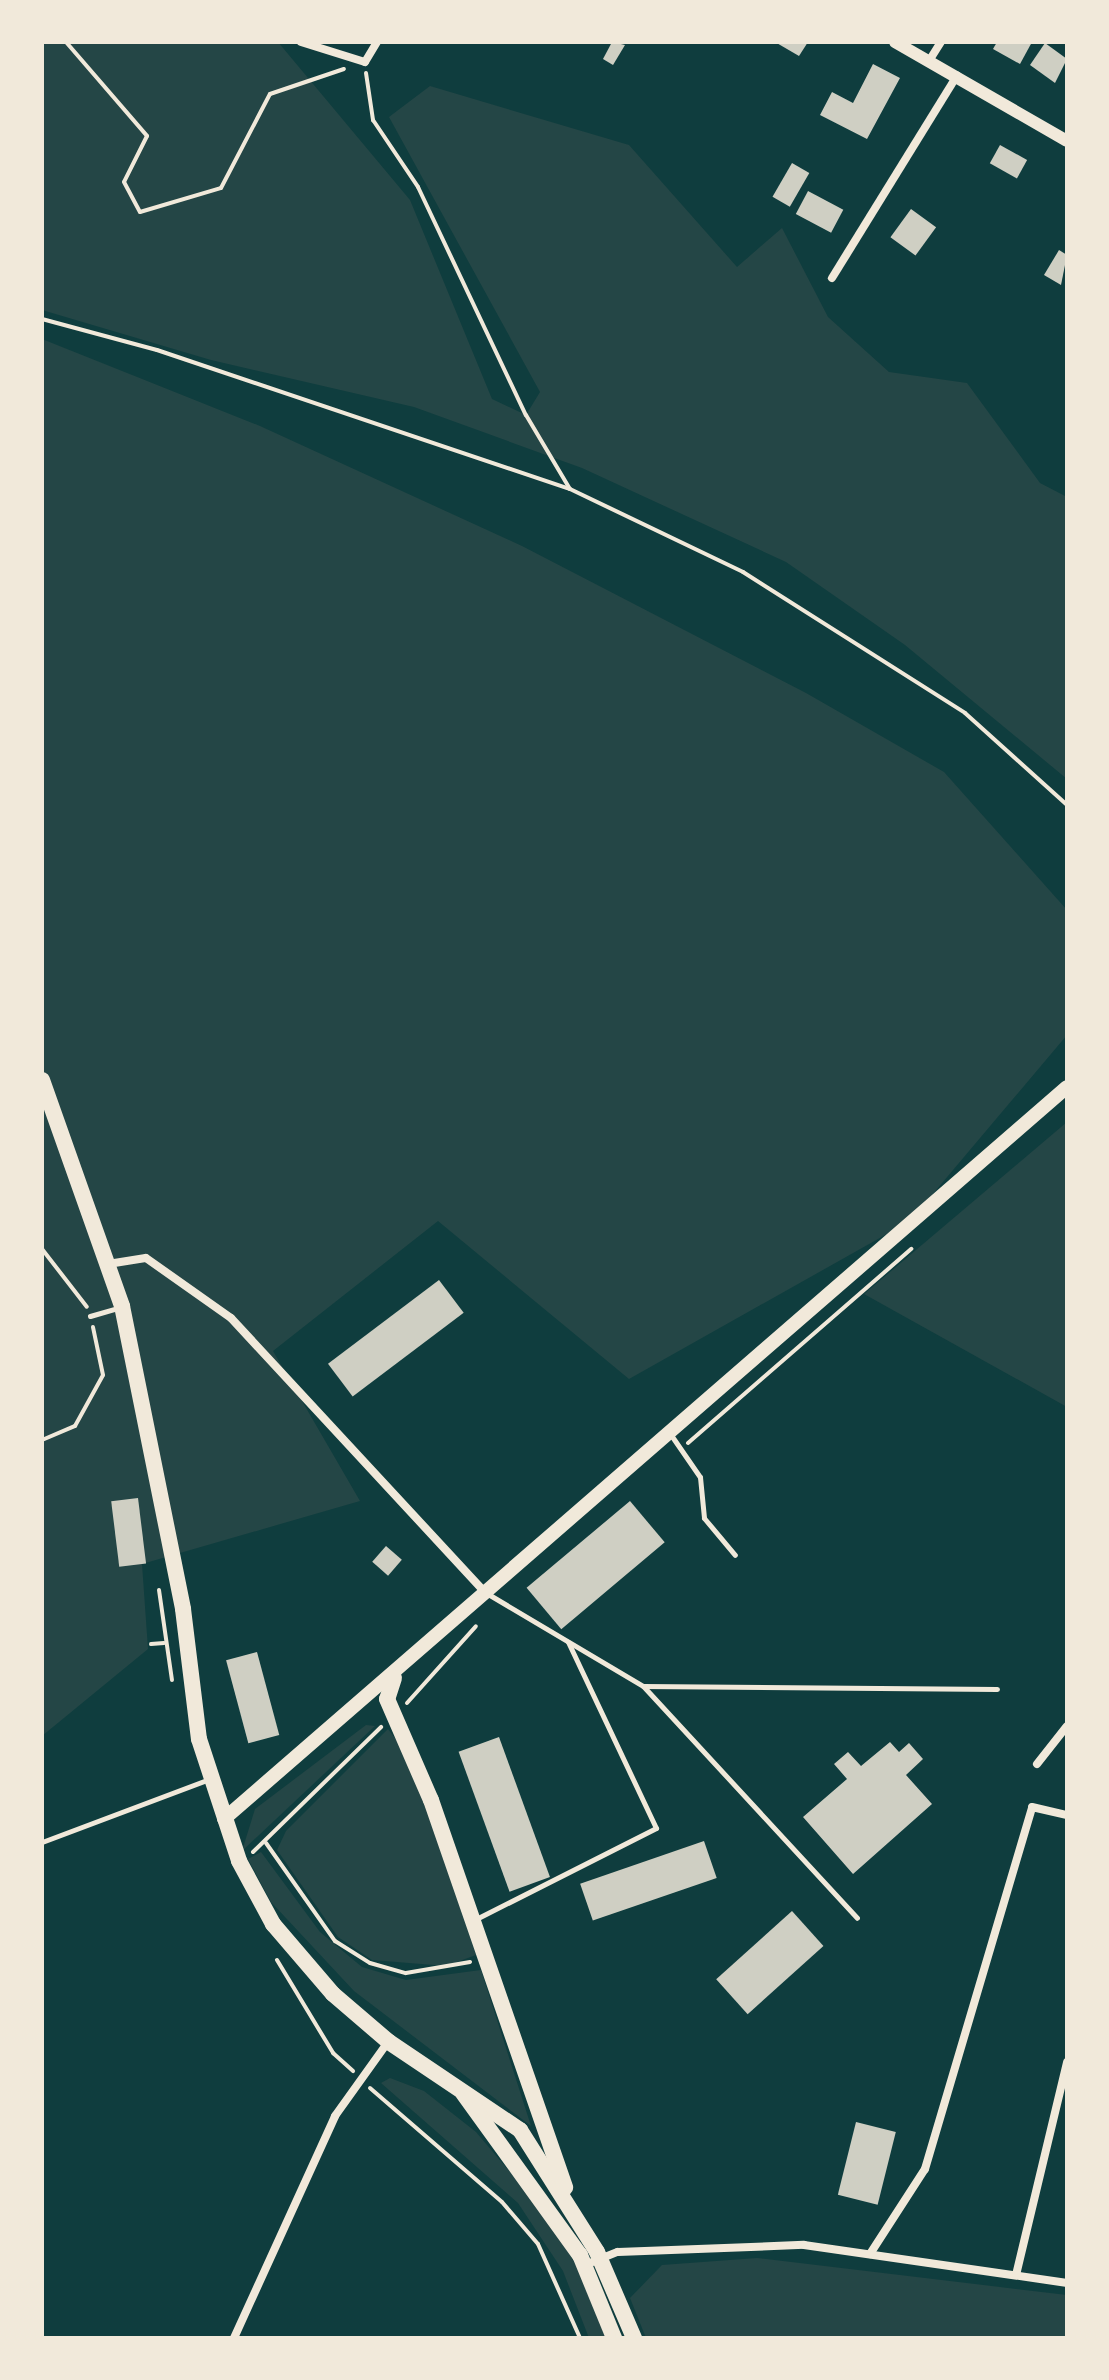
<!DOCTYPE html>
<style>
body{margin:0}
#map{position:relative;width:1109px;height:2380px;overflow:hidden;background:#0f3d3e;font-family:Barlow,sans-serif}
div>[style]{position:absolute}
.green>*{inset:0;background:#244646}
.building>*{inset:0;background:#cfcfc3;transform-origin:0 0}
.path>*{height:4px;margin:-2px;padding:0 2px;transform-origin:2px;border-radius:2px;background:#f1e9da}
.service>*{height:5px;margin:-2.5px;padding:0 2.5px;transform-origin:2.5px;border-radius:2.5px;background:#f1e9da}
.minor>*{height:8px;margin:-4px;padding:0 4px;transform-origin:4px;border-radius:4px;background:#f1e9da}
.tertiary>*{height:12px;margin:-6px;padding:0 6px;transform-origin:6px;border-radius:6px;background:#f1e9da}
.secondary>*{height:14px;margin:-7px;padding:0 7px;transform-origin:7px;border-radius:7px;background:#f1e9da}
.primary>*{height:16px;margin:-8px;padding:0 8px;transform-origin:8px;border-radius:8px;background:#f1e9da}
span{translate:-50% -50%;white-space:nowrap;text-align:center;line-height:1.15;-webkit-text-stroke:7px #f1e9da;paint-order:stroke}
.frame{position:absolute;inset:0;border:44px solid #f1e9da;pointer-events:none}
</style>
<div id="map">
<div class="green">
<div style="clip-path:polygon(42px 42px,278px 42px,410px 200px,492px 399px,526px 415px,540px 392px,389px 117px,430px 86px,629px 145px,737px 267px,782px 228px,828px 317px,889px 372px,967px 383px,1040px 483px,1067px 497px,1067px 779px,905px 645px,786px 562px,582px 468px,414px 407px,211px 360px,42px 310px)"></div>
<div style="clip-path:polygon(42px 339px,260px 426px,522px 546px,806px 693px,944px 772px,1067px 910px,1067px 1035px,910px 1221px,629px 1379px,438px 1221px,273px 1351px,360px 1501px,142px 1564px,148px 1649px,42px 1736px)"></div>
<div style="clip-path:polygon(1067px 1122px,1067px 1407px,864px 1294px)"></div>
<div style="clip-path:polygon(366px 1725px,375px 1726px,242px 1851px,255px 1809px)"></div>
<div style="clip-path:polygon(388px 1729px,408px 1755px,476px 1955px,446px 1966px,372px 1960px,338px 1937px,277px 1850px,286px 1831px)"></div>
<div style="clip-path:polygon(261px 1852px,320px 1932px,362px 1967px,406px 1980px,481px 1970px,531px 2126px,354px 1991px,271px 1902px,248px 1859px)"></div>
<div style="clip-path:polygon(390px 2078px,424px 2091px,476px 2132px,539px 2206px,578px 2268px,608px 2338px,589px 2338px,563px 2271px,518px 2203px,381px 2083px)"></div>
<div style="clip-path:polygon(757px 2258px,1067px 2295px,1067px 2338px,646px 2338px,630px 2298px,662px 2265px)"></div>
</div>
<div class="building">
<div style="clip-path:polygon(612px 42px,625px 45px,613px 65px,603px 59px)"></div>
<div style="clip-path:polygon(775px 42px,808px 42px,799px 56px)"></div>
<div style="clip-path:polygon(997px 42px,1032px 42px,1020px 64px,993px 49px)"></div>
<div style="clip-path:polygon(1045px 43px,1067px 59px,1055px 83px,1030px 65px)"></div>
<div style="clip-path:polygon(873px 64px,900px 78px,867px 139px,820px 115px,832px 92px,853px 103px)"></div>
<div style="left:1000px;top:145px;width:31px;height:21px;rotate:29deg"></div>
<div style="left:792px;top:163px;width:20px;height:39px;rotate:30deg"></div>
<div style="left:808px;top:191px;width:40px;height:26px;rotate:28deg"></div>
<div style="left:911px;top:209px;width:31px;height:35px;rotate:36deg"></div>
<div style="clip-path:polygon(1059px 250px,1067px 255px,1061px 285px,1044px 275px)"></div>
<div style="left:439px;top:1280px;width:41px;height:139px;rotate:53deg"></div>
<div style="left:138px;top:1498px;width:66px;height:27px;rotate:83deg"></div>
<div style="left:630px;top:1501px;width:54px;height:135px;rotate:50deg"></div>
<div style="left:386px;top:1546px;width:21px;height:21px;rotate:41deg"></div>
<div style="left:257px;top:1652px;width:86px;height:32px;rotate:75deg"></div>
<div style="left:499px;top:1737px;width:149px;height:43px;rotate:70deg"></div>
<div style="clip-path:polygon(890px 1742px,899px 1752px,909px 1743px,923px 1759px,906px 1775px,932px 1804px,853px 1874px,803px 1817px,847px 1779px,834px 1764px,848px 1752px,861px 1766px)"></div>
<div style="left:704px;top:1841px;width:39px;height:131px;rotate:71deg"></div>
<div style="left:792px;top:1911px;width:47px;height:102px;rotate:48deg"></div>
<div style="left:856px;top:2122px;width:41px;height:75px;rotate:14deg"></div>
</div>
<div class="path">
<div style="left:66px;top:42px;width:124px;rotate:49.2deg"></div>
<div style="left:147px;top:136px;width:51px;rotate:116.6deg"></div>
<div style="left:124px;top:182px;width:34px;rotate:62deg"></div>
<div style="left:140px;top:212px;width:84px;rotate:-16.5deg"></div>
<div style="left:221px;top:188px;width:106px;rotate:-62.5deg"></div>
<div style="left:270px;top:94px;width:78px;rotate:-18.7deg"></div>
<div style="left:366px;top:73px;width:48px;rotate:81.5deg"></div>
<div style="left:373px;top:120px;width:81px;rotate:56.1deg"></div>
<div style="left:418px;top:187px;width:252px;rotate:64.7deg"></div>
<div style="left:526px;top:415px;width:86px;rotate:59.3deg"></div>
<div style="left:42px;top:319px;width:119px;rotate:15.1deg"></div>
<div style="left:157px;top:350px;width:436px;rotate:18.6deg"></div>
<div style="left:570px;top:489px;width:192px;rotate:25.6deg"></div>
<div style="left:743px;top:572px;width:263px;rotate:32.4deg"></div>
<div style="left:965px;top:713px;width:137px;rotate:42deg"></div>
<div style="left:42px;top:1249px;width:73px;rotate:52.2deg"></div>
<div style="left:42px;top:1440px;width:36px;rotate:-23deg"></div>
<div style="left:75px;top:1426px;width:58px;rotate:-61.2deg"></div>
<div style="left:103px;top:1375px;width:49px;rotate:-101.8deg"></div>
<div style="left:688px;top:1443px;width:296px;rotate:-41deg"></div>
<div style="left:159px;top:1590px;width:91px;rotate:81.8deg"></div>
<div style="left:151px;top:1644px;width:13px;rotate:-4deg"></div>
<div style="left:407px;top:1703px;width:103px;rotate:-48.1deg"></div>
<div style="left:266px;top:1843px;width:120px;rotate:54.9deg"></div>
<div style="left:335px;top:1941px;width:41px;rotate:32.2deg"></div>
<div style="left:370px;top:1963px;width:37px;rotate:16deg"></div>
<div style="left:406px;top:1973px;width:65px;rotate:-9.8deg"></div>
<div style="left:253px;top:1852px;width:179px;rotate:-44.3deg"></div>
<div style="left:277px;top:1960px;width:109px;rotate:58.9deg"></div>
<div style="left:333px;top:2053px;width:27px;rotate:42deg"></div>
<div style="left:370px;top:2088px;width:174px;rotate:40.8deg"></div>
<div style="left:502px;top:2202px;width:55px;rotate:49.4deg"></div>
<div style="left:538px;top:2244px;width:103px;rotate:65.9deg"></div>
</div>
<div class="service">
<div style="left:90px;top:1316px;width:32px;rotate:-16deg"></div>
<div style="left:671px;top:1435px;width:51px;rotate:55.4deg"></div>
<div style="left:700px;top:1477px;width:41px;rotate:84.4deg"></div>
<div style="left:704px;top:1518px;width:48px;rotate:50deg"></div>
<div style="left:488px;top:1594px;width:180px;rotate:30.7deg"></div>
<div style="left:643px;top:1686px;width:354px;rotate:0.5deg"></div>
<div style="left:644px;top:1687px;width:314px;rotate:47.3deg"></div>
<div style="left:42px;top:1842px;width:179px;rotate:-20.6deg"></div>
<div style="left:474px;top:1920px;width:204px;rotate:-26.8deg"></div>
<div style="left:656px;top:1828px;width:206px;rotate:-115.3deg"></div>
</div>
<div class="minor">
<div style="left:301px;top:42px;width:67px;rotate:17.4deg"></div>
<div style="left:365px;top:62px;width:23px;rotate:-59deg"></div>
<div style="left:929px;top:61px;width:22px;rotate:-58deg"></div>
<div style="left:832px;top:278px;width:238px;rotate:-58.3deg"></div>
<div style="left:108px;top:1264px;width:38px;rotate:-9deg"></div>
<div style="left:146px;top:1258px;width:104px;rotate:35.2deg"></div>
<div style="left:231px;top:1318px;width:372px;rotate:47.2deg"></div>
<div style="left:1037px;top:1764px;width:48px;rotate:-51.7deg"></div>
<div style="left:870px;top:2254px;width:101px;rotate:-57.1deg"></div>
<div style="left:925px;top:2169px;width:377px;rotate:-73.5deg"></div>
<div style="left:1032px;top:1807px;width:36px;rotate:13deg"></div>
<div style="left:585px;top:2265px;width:35px;rotate:-22deg"></div>
<div style="left:618px;top:2252px;width:186px;rotate:-2.2deg"></div>
<div style="left:804px;top:2245px;width:266px;rotate:8.2deg"></div>
<div style="left:1016px;top:2275px;width:219px;rotate:-76.5deg"></div>
<div style="left:234px;top:2338px;width:244px;rotate:-65.5deg"></div>
<div style="left:335px;top:2116px;width:91px;rotate:-54.4deg"></div>
</div>
<div class="tertiary">
<div style="left:895px;top:42px;width:198px;rotate:29.9deg"></div>
</div>
<div class="secondary">
<div style="left:224px;top:1819px;width:1116px;rotate:-40.97deg"></div>
</div>
<div class="primary">
<div style="left:42px;top:1080px;width:240px;rotate:70.5deg"></div>
<div style="left:122px;top:1306px;width:309px;rotate:78.6deg"></div>
<div style="left:183px;top:1609px;width:131px;rotate:83deg"></div>
<div style="left:199px;top:1739px;width:128px;rotate:71.8deg"></div>
<div style="left:239px;top:1861px;width:72px;rotate:61.6deg"></div>
<div style="left:273px;top:1924px;width:92px;rotate:49.4deg"></div>
<div style="left:333px;top:1994px;width:74px;rotate:40.6deg"></div>
<div style="left:389px;top:2042px;width:158px;rotate:33.9deg"></div>
<div style="left:520px;top:2130px;width:144px;rotate:57.7deg"></div>
<div style="left:597px;top:2252px;width:94px;rotate:66.7deg"></div>
<div style="left:394px;top:1678px;width:22px;rotate:108deg"></div>
<div style="left:387px;top:1699px;width:110px;rotate:66.5deg"></div>
<div style="left:431px;top:1800px;width:410px;rotate:70.9deg"></div>
<div style="left:463px;top:2093px;width:200px;rotate:54.2deg"></div>
<div style="left:580px;top:2255px;width:90px;rotate:67.7deg"></div>
</div>
<div class="frame"></div>
</div>
